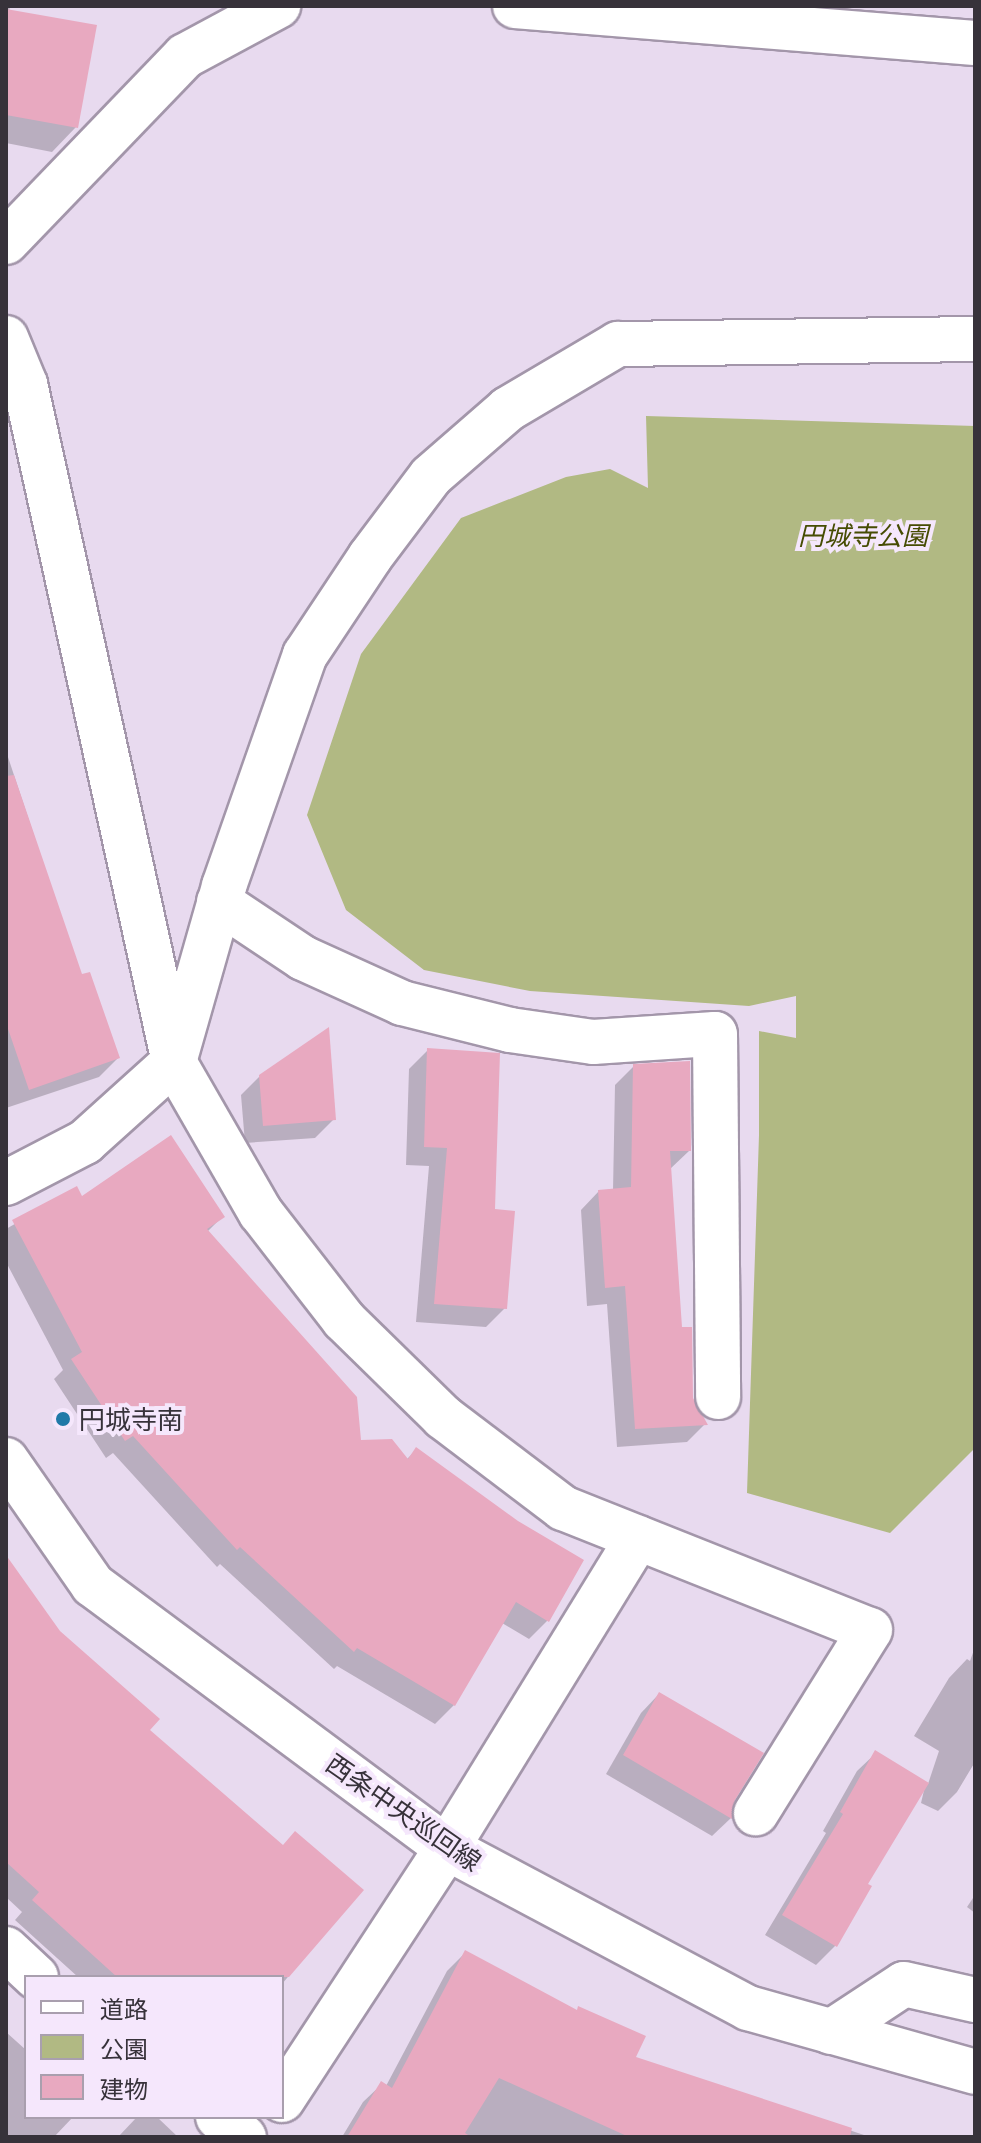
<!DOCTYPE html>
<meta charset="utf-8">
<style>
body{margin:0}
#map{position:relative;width:981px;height:2143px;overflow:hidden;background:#e8daef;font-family:"Playfair Display","Noto Sans JP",serif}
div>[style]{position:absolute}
.green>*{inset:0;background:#b1b983}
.shadow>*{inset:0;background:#0003}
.building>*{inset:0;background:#e8a9c0}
.roads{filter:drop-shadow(2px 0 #a396aa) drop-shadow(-2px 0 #a396aa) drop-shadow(0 2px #a396aa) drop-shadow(0 -2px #a396aa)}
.minor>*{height:44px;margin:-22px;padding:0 22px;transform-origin:22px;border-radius:22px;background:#fff}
.tertiary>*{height:44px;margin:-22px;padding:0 22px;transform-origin:22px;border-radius:22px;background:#fff}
.dots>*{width:22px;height:22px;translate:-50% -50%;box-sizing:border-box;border:4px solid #f5e7fc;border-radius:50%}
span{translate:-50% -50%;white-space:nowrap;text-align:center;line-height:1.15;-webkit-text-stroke:8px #f5e7fc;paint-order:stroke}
.park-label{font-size:26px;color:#464c03;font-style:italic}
.poi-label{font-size:26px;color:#37323a}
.left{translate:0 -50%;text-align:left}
.street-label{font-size:26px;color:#37323a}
.frame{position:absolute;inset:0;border:8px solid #37323a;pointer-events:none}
.legend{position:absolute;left:24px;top:1975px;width:260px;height:144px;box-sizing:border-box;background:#f5e7fc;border:2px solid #a99fae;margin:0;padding:10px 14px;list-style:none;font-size:24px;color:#37323a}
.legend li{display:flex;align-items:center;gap:16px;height:40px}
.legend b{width:40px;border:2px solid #a99fae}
</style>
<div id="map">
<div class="green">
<div style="clip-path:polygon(646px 416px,975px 426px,975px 1448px,890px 1533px,747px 1493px,759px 1135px,759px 1031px,796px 1038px,796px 996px,749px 1006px,530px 991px,424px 970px,346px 910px,307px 815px,361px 654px,461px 518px,566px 477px,610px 469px,648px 488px)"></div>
</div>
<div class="shadow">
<div style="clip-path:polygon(6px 6px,10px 6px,9px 12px,76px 127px,52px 152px,6px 143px)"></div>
<div style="clip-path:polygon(6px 751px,81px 977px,118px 1058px,99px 1077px,6px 1108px)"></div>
<div style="clip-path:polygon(428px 1050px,493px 1211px,505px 1308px,486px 1327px,416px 1322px,429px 1166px,406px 1165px,409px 1069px)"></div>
<div style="clip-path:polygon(634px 1066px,689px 1151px,669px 1170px,680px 1330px,691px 1398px,705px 1424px,687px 1442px,617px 1447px,607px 1304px,587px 1306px,581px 1210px,599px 1191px,613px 1190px,615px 1085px)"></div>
<div style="clip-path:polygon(260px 1076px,334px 1119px,315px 1138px,245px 1143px,241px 1095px)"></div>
<div style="clip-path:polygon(76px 1189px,81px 1199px,222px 1217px,207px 1232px,359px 1442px,406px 1460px,416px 1450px,517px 1523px,582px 1561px,547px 1621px,529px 1639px,502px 1623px,454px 1705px,435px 1724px,337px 1666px,334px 1669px,220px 1564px,217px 1567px,113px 1453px,106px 1458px,54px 1379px,63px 1370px,6px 1262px,6px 1229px)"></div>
<div style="clip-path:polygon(6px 1559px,59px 1633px,147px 1730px,282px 1847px,361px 1890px,282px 1984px,282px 1977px,78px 1977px,15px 1920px,22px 1912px,6px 1897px)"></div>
<div style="clip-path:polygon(975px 1647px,975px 1762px,957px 1792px,938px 1811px,921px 1803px,925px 1786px,866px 1885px,869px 1887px,835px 1946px,816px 1965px,765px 1935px,826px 1833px,823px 1831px,857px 1771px,876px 1753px,928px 1784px,939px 1751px,914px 1736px,949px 1678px,967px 1659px,970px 1661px)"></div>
<div style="clip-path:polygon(659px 1694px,733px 1799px,731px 1818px,712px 1836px,606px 1774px,641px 1713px)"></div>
<div style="clip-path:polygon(975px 1895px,975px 1913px,967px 1907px)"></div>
<div style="clip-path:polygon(466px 1952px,633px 2058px,870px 2137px,342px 2137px,363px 2102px,382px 2084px,386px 2086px,447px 1971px)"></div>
<div style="clip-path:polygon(6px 2032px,26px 2050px,26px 2117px,73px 2117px,54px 2137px,6px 2137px)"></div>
<div style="clip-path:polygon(137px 2117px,157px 2117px,178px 2137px,118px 2137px)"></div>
</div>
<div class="building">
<div style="clip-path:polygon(6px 9px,97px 25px,78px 128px,6px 115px)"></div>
<div style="clip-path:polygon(14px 775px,82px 974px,90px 972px,120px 1058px,29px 1090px,6px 1023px,6px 776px)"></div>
<div style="clip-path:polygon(329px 1027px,336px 1120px,263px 1126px,259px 1075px)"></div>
<div style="clip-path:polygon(427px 1048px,500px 1053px,495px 1209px,515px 1211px,507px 1309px,434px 1304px,447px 1148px,424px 1147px)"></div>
<div style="clip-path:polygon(690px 1061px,691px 1151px,670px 1151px,682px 1327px,692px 1327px,693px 1398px,708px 1425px,635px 1429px,625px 1286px,605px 1288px,598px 1190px,631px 1187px,633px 1064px)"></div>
<div style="clip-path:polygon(171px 1135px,225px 1217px,207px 1229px,357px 1397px,361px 1440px,392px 1439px,408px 1459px,416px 1447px,518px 1521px,584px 1560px,549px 1622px,516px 1602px,455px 1706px,357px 1648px,354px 1652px,240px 1547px,237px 1550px,133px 1436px,125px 1441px,71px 1359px,82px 1352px,12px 1220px,77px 1186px,82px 1196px)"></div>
<div style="clip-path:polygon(6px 1555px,60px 1631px,160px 1719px,150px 1730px,283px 1845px,295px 1831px,364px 1890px,289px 1977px,117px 1977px,32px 1900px,39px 1892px,6px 1862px)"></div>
<div style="clip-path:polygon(659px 1692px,764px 1753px,735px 1800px,732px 1819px,623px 1755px)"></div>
<div style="clip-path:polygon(875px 1750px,929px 1783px,868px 1884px,872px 1886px,837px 1947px,782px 1915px,843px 1814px,840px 1812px)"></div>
<div style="clip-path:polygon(465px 1950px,577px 2010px,578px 2006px,646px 2036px,636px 2057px,852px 2128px,850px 2137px,629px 2137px,499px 2078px,465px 2133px,471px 2137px,347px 2137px,381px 2081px,392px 2088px)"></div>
</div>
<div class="roads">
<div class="minor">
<div style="left:6px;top:338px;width:50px;rotate:67.6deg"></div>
<div style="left:25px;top:384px;width:694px;rotate:77.61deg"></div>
<div style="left:174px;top:1062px;width:174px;rotate:60.1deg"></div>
<div style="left:261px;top:1213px;width:135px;rotate:52.2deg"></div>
<div style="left:344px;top:1320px;width:139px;rotate:44.4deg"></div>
<div style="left:443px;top:1417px;width:151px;rotate:37.2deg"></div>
<div style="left:563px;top:1508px;width:330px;rotate:21.7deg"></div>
<div style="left:870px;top:1630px;width:216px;rotate:121.9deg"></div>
<div style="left:219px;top:902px;width:101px;rotate:33.7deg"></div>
<div style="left:303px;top:958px;width:109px;rotate:24.4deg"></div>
<div style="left:402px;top:1003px;width:111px;rotate:14deg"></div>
<div style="left:510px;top:1030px;width:84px;rotate:8.2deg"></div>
<div style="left:593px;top:1042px;width:122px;rotate:-3.8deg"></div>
<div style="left:715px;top:1034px;width:363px;rotate:89.5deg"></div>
<div style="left:6px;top:1183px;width:89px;rotate:-27.4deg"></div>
<div style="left:85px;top:1142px;width:120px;rotate:-42deg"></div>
<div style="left:174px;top:1062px;width:183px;rotate:-74.1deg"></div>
<div style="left:224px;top:886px;width:245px;rotate:-70.7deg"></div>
<div style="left:305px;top:655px;width:118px;rotate:-56.4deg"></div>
<div style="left:370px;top:557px;width:101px;rotate:-53deg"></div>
<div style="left:431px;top:476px;width:102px;rotate:-41deg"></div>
<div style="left:508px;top:409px;width:128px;rotate:-30.6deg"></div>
<div style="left:618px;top:344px;width:357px;rotate:-0.8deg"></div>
<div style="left:6px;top:1949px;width:41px;rotate:43deg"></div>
<div style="left:831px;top:2032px;width:87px;rotate:-33.3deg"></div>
<div style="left:904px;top:1984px;width:73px;rotate:12.7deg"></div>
<div style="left:282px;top:2100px;width:301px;rotate:-56.8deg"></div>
<div style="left:447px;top:1848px;width:364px;rotate:-58.4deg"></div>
<div style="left:218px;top:2117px;width:33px;rotate:38deg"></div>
</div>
<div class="tertiary">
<div style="left:515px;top:6px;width:461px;rotate:4.6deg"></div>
<div style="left:6px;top:242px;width:258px;rotate:-46.1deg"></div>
<div style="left:185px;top:56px;width:106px;rotate:-28.3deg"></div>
<div style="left:6px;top:1460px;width:152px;rotate:55.2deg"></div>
<div style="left:93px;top:1585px;width:441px;rotate:36.6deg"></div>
<div style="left:447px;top:1848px;width:341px;rotate:28deg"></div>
<div style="left:748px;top:2008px;width:236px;rotate:15.7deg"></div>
</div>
</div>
<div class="dots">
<div style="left:63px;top:1419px;background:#2079a8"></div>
</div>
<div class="park-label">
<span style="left:863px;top:535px">円城寺公園</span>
</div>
<div class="poi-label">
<span class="left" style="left:79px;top:1419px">円城寺南</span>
</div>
<div class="street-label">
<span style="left:404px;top:1812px;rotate:35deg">西条中央巡回線</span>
</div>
<div class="frame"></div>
<ul class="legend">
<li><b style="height:10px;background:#fff"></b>道路</li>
<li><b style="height:22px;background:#b1b983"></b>公園</li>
<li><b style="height:22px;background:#e8a9c0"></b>建物</li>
</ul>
</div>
